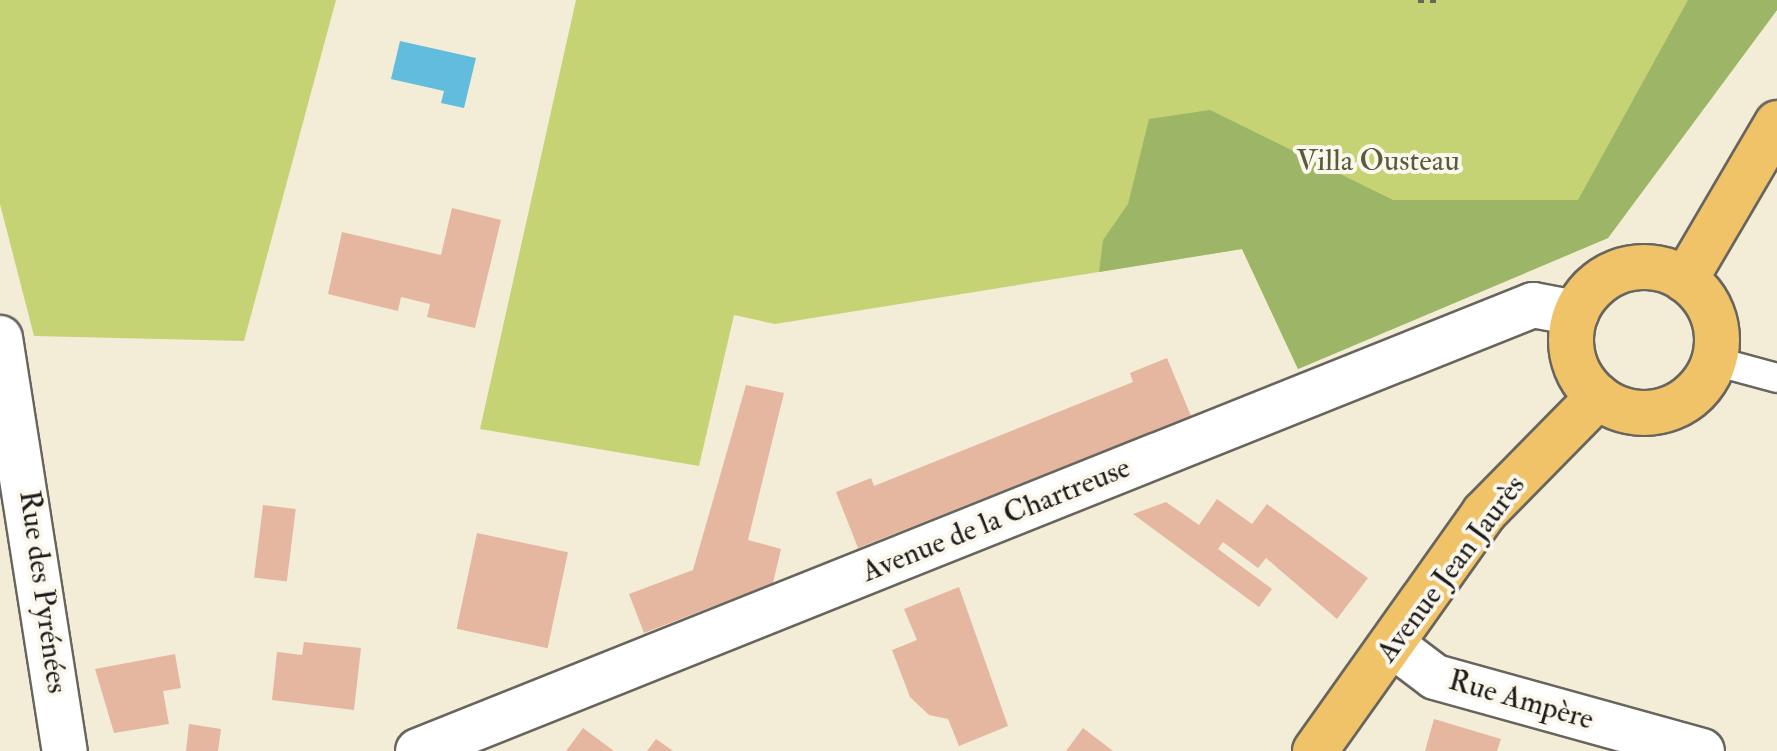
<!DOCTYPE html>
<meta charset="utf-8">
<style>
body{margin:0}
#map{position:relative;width:1777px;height:751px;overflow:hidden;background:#f3edd7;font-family:"IM FELL Double Pica",serif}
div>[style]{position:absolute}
.green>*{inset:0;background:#c5d375}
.forest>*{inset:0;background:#9cb566}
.water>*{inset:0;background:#61bcde}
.building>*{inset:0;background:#e5b7a0;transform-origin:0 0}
.path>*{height:5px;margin-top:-2.5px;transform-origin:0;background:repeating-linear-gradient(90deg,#67655d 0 6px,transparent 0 12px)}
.roads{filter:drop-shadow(2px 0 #67655d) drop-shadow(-2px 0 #67655d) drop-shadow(0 2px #67655d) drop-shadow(0 -2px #67655d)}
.service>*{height:28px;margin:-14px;padding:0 14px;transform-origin:14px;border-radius:14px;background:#fff}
.minor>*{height:44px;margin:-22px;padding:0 22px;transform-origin:22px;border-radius:22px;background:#fff}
.tertiary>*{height:44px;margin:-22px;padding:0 22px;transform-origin:22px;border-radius:22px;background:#fff}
.primary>*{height:44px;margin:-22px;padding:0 22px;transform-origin:22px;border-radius:22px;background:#f1c369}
.primary>.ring{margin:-22px;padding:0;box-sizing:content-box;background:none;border:44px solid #f1c369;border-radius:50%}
span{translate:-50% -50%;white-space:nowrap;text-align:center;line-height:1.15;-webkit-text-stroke:8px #fbf7ec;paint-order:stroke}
.park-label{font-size:30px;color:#575c3b}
.street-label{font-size:30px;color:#1c1c1c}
</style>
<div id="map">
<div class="green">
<div style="clip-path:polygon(0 0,336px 0,244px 341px,34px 336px,0 204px)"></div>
<div style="clip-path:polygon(576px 0,1777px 0,1777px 10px,1608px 238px,1298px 369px,1242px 249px,775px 324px,734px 315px,699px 466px,480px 429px)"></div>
</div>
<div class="forest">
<div style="clip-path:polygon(1688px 0,1777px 0,1777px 10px,1608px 238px,1298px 369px,1242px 249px,1099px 272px,1103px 240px,1128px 204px,1149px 119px,1210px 110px,1393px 200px,1578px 200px)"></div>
</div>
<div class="water">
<div style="clip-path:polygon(400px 41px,476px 58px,464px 108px,441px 103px,444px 91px,391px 79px)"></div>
</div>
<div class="building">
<div style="clip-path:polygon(452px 208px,501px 220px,475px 328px,427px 317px,430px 304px,401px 297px,398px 311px,328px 294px,342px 232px,441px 255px)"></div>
<div style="clip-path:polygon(1167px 358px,1191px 416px,858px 548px,836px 492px,871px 478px,874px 486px,1133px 382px,1130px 373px)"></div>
<div style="clip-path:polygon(746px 385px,784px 393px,748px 540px,781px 549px,773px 583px,644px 633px,629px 594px,693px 570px)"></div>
<div style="clip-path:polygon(1217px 499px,1252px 524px,1267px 504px,1368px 578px,1337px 619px,1266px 558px,1258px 568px,1223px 542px,1218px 549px,1272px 589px,1259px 607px,1133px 514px,1166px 502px,1199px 525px)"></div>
<div style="left:263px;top:505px;width:33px;height:73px;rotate:7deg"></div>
<div style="left:477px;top:533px;width:93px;height:98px;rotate:12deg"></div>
<div style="clip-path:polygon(959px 587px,1008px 726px,959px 746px,948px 719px,929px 715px,910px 697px,892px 650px,917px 640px,904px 609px)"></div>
<div style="clip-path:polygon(304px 642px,361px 648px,354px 710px,272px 700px,277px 652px,302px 655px)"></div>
<div style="clip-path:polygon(175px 654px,181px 688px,163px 691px,169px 724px,114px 733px,95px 669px)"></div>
<div style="clip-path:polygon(1434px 719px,1501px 739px,1497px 751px,1425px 751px)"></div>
<div style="clip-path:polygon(189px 724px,221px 729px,218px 751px,186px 751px)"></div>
<div style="clip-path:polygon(583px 728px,614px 751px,566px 751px)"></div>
<div style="clip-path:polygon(1083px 728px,1113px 751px,1066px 751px)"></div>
<div style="clip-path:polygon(656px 739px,673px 751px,647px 751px)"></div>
</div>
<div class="path">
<div style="left:1418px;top:0;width:22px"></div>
</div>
<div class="roads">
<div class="service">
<div style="left:1714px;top:361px;width:65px;rotate:15.1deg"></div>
</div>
<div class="minor">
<div style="left:1394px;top:646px;width:51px;rotate:37.1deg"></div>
<div style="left:1435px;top:677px;width:277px;rotate:15.5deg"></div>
<div style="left:418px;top:751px;width:1201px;rotate:-21.8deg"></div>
<div style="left:1533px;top:305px;width:44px;rotate:10.5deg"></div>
</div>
<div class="tertiary">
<div style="left:0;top:338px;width:418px;rotate:81.1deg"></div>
</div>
<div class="primary">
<div class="ring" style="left:1571px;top:267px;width:102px;height:102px"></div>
<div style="left:1685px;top:280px;width:182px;rotate:-59.6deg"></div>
<div style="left:1315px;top:751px;width:292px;rotate:-54.6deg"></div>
<div style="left:1484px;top:513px;width:163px;rotate:-45.5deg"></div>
</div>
</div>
<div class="park-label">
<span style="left:1378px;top:161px">Villa Ousteau</span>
</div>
<div class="street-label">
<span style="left:996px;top:520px;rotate:-22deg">Avenue de la Chartreuse</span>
<span style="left:1451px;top:569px;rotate:-53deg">Avenue Jean Jaurès</span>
<span style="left:43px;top:592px;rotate:82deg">Rue des Pyrénées</span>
<span style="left:1521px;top:700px;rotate:16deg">Rue Ampère</span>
</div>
</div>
